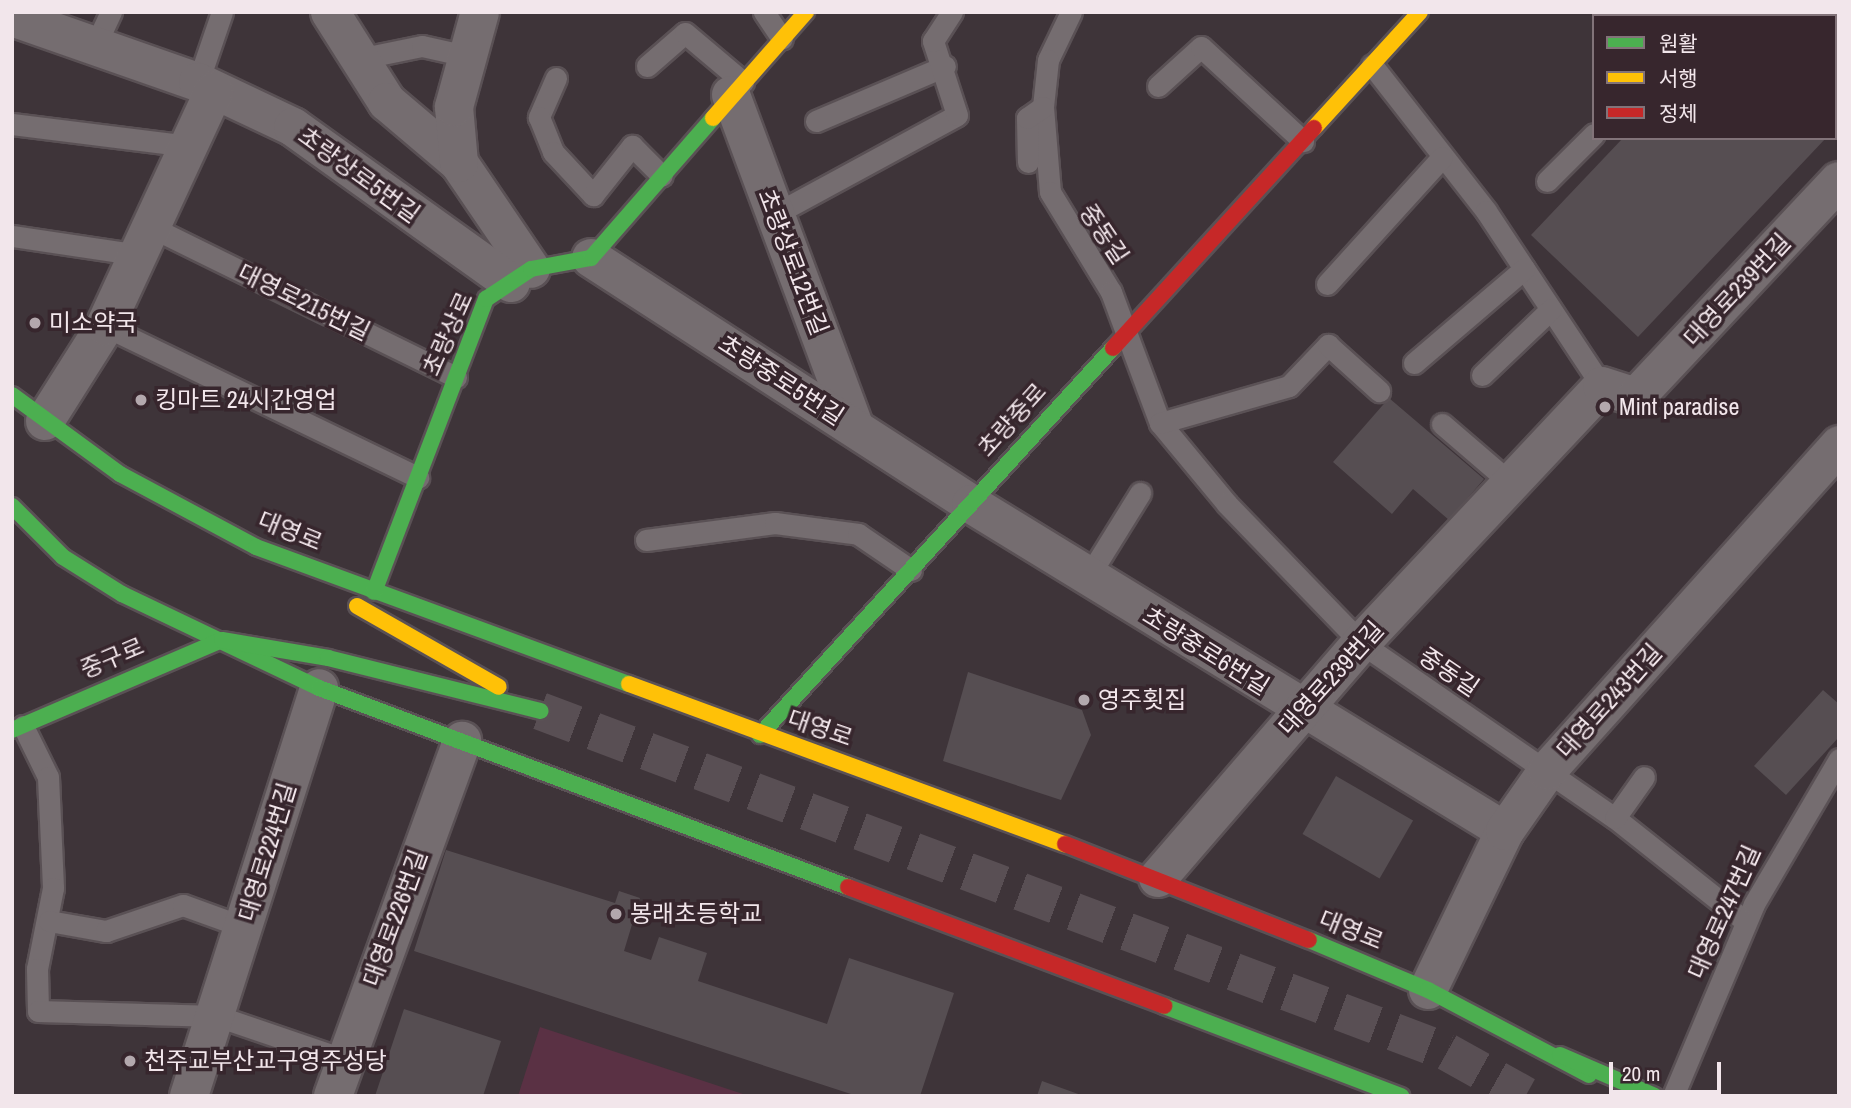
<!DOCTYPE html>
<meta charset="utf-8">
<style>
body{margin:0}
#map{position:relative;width:1851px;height:1108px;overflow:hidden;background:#3e3439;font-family:"Archivo Narrow","Noto Sans KR",sans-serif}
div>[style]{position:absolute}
.green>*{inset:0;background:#5a3144}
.building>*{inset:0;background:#564e52;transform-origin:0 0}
.secondary-tunnel>*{height:38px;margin-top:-19px;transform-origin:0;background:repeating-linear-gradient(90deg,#594f54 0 38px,transparent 0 57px)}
.roads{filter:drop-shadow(2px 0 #5a5155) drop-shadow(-2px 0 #5a5155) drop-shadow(0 2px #5a5155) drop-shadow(0 -2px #5a5155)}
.lane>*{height:21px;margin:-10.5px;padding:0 10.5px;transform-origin:10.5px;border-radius:10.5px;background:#756d70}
.street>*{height:38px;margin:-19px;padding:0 19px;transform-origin:19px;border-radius:19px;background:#756d70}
.fast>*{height:16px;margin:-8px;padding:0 8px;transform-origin:8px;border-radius:8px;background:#4caf50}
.slow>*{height:16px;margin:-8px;padding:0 8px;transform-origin:8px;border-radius:8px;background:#ffc107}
.jam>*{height:16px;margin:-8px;padding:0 8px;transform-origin:8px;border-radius:8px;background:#c62828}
.dots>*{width:19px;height:19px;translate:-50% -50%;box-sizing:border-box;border:4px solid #37262d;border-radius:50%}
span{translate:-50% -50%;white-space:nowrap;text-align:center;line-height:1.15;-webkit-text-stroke:7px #37262d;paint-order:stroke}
.street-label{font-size:24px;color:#f2e6eb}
.poi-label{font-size:24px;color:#f2e6eb}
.left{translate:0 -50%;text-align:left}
.frame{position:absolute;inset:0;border:14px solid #f2e6eb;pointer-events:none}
.legend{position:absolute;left:1592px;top:14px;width:245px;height:126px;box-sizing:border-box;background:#37262d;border:2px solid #827379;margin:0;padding:9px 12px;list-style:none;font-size:21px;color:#f2e6eb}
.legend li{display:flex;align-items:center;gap:14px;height:35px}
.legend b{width:35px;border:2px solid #827379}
.scale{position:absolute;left:1609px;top:1062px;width:112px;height:32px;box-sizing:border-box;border:4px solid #f2e6eb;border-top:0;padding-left:9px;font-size:21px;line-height:24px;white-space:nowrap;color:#f2e6eb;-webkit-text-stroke:5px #37262d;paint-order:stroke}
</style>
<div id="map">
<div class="green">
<div style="clip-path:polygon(540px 1027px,749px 1096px,518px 1096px)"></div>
</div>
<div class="building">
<div style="clip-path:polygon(1835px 84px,1839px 87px,1835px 129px)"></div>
<div style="clip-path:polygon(1623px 138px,1826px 138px,1638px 337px,1531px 235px)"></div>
<div style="clip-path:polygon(1389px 398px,1484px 479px,1449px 520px,1413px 489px,1392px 514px,1333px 462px)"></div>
<div style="clip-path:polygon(968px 672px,1082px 710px,1091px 735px,1061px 800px,943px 761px)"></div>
<div style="clip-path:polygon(1823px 690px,1839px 704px,1839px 737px,1786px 795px,1754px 766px)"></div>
<div style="left:1336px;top:776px;width:89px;height:67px;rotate:30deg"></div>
<div style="clip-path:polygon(446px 850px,615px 903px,619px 891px,640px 898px,624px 951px,651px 960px,659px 937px,707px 953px,698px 981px,827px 1024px,849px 958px,954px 993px,920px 1096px,857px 1096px,414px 951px)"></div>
<div style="clip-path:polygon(404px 1009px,501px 1041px,483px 1096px,375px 1096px)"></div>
<div style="clip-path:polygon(1042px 1081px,1081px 1095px,1081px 1096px,1037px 1096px)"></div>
</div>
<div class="secondary-tunnel">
<div style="left:540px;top:711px;width:969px;rotate:20.6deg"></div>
<div style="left:1447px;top:1052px;width:90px;rotate:29.1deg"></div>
</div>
<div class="roads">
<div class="lane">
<div style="left:764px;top:12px;width:32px;rotate:56deg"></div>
<div style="left:1071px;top:12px;width:53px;rotate:115.6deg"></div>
<div style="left:1048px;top:60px;width:47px;rotate:96.1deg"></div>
<div style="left:1043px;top:107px;width:85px;rotate:85.3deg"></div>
<div style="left:1050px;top:192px;width:117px;rotate:58.6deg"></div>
<div style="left:1111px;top:292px;width:140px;rotate:69.5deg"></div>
<div style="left:1160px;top:423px;width:105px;rotate:50.4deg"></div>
<div style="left:1227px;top:504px;width:193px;rotate:46deg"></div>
<div style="left:1361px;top:643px;width:308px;rotate:34.6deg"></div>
<div style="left:1615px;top:818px;width:167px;rotate:38.4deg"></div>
<div style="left:1710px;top:16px;width:5px;rotate:-53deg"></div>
<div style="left:95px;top:46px;width:38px;rotate:-65deg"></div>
<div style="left:358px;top:59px;width:65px;rotate:-11.5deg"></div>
<div style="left:422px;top:46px;width:46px;rotate:12.5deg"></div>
<div style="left:1372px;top:65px;width:185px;rotate:52deg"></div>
<div style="left:1486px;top:211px;width:210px;rotate:56.5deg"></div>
<div style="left:647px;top:66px;width:50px;rotate:-41deg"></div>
<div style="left:685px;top:33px;width:76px;rotate:40.2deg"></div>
<div style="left:556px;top:78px;width:43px;rotate:113.6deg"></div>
<div style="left:539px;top:117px;width:38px;rotate:68deg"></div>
<div style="left:553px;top:152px;width:59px;rotate:47.1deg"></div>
<div style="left:593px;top:195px;width:63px;rotate:-51.5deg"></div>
<div style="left:632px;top:146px;width:42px;rotate:45deg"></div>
<div style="left:198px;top:82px;width:74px;rotate:-71.1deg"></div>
<div style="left:1158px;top:86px;width:58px;rotate:-42.2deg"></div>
<div style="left:1201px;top:47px;width:139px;rotate:42.7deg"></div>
<div style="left:816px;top:121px;width:140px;rotate:-23.1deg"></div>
<div style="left:12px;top:124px;width:178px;rotate:7.1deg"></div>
<div style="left:1028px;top:162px;width:44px;rotate:-91.3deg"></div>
<div style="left:1027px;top:118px;width:19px;rotate:-35deg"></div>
<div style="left:1547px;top:181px;width:66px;rotate:-45deg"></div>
<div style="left:775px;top:214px;width:207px;rotate:-28.5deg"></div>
<div style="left:957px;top:115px;width:78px;rotate:-108deg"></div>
<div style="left:933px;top:41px;width:35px;rotate:-57deg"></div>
<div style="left:151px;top:227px;width:340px;rotate:26.2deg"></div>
<div style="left:12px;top:236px;width:128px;rotate:8.5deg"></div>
<div style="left:1327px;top:284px;width:171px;rotate:-47.8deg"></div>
<div style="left:105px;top:326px;width:348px;rotate:25.8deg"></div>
<div style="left:1414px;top:363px;width:145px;rotate:-40.5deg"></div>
<div style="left:1482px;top:375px;width:95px;rotate:-43.7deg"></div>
<div style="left:1160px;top:423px;width:134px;rotate:-16deg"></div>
<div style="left:1289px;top:386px;width:57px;rotate:-46.4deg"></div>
<div style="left:1328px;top:345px;width:69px;rotate:42deg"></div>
<div style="left:1442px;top:424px;width:94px;rotate:40.7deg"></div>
<div style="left:646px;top:540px;width:130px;rotate:-7.5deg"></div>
<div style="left:775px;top:523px;width:84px;rotate:7.5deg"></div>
<div style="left:858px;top:534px;width:64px;rotate:34.2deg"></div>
<div style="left:1088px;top:577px;width:99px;rotate:-58.2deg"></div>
<div style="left:23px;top:726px;width:57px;rotate:63.9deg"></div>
<div style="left:48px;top:777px;width:111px;rotate:87.4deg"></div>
<div style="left:53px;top:888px;width:83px;rotate:101.2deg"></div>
<div style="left:37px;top:969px;width:42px;rotate:88.6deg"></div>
<div style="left:38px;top:1011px;width:179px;rotate:1.6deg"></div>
<div style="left:217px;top:1016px;width:133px;rotate:18.8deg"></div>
<div style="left:1615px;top:818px;width:50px;rotate:-54.7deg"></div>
<div style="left:49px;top:921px;width:58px;rotate:10deg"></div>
<div style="left:106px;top:931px;width:81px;rotate:-18.7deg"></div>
<div style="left:183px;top:905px;width:65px;rotate:19.8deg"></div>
<div style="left:1673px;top:1096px;width:208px;rotate:-67.1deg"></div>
<div style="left:1754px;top:904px;width:168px;rotate:-59.6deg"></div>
</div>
<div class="street">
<div style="left:330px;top:12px;width:107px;rotate:57.7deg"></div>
<div style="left:387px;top:102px;width:94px;rotate:40.3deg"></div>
<div style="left:459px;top:163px;width:128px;rotate:55.8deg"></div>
<div style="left:12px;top:17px;width:197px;rotate:19.3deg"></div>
<div style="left:198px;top:82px;width:105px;rotate:25.3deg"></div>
<div style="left:293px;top:127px;width:268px;rotate:35.6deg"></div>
<div style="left:731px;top:95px;width:355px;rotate:69.6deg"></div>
<div style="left:459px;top:163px;width:56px;rotate:-95.1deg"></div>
<div style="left:454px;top:107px;width:98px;rotate:-74.7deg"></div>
<div style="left:591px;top:258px;width:453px;rotate:32.9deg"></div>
<div style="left:971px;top:504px;width:626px;rotate:31.48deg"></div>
<div style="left:45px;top:421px;width:112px;rotate:-57.7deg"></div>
<div style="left:105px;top:326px;width:259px;rotate:-65.1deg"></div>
<div style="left:1158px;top:878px;width:311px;rotate:-49.2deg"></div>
<div style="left:1361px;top:643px;width:352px;rotate:-46.8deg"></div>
<div style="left:1602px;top:386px;width:36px;rotate:18deg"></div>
<div style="left:1636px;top:397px;width:296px;rotate:-46.8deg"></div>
<div style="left:1428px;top:990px;width:177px;rotate:-64.2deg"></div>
<div style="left:1505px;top:831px;width:73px;rotate:-55deg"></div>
<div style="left:1547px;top:771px;width:438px;rotate:-48.1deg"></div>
<div style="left:189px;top:1096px;width:428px;rotate:-72.3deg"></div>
<div style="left:333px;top:1096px;width:378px;rotate:-70deg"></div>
</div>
<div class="fast">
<div style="left:12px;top:395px;width:134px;rotate:36.2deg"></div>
<div style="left:120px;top:474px;width:154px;rotate:28.2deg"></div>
<div style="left:256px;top:547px;width:397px;rotate:20.2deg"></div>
<div style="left:12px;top:506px;width:72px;rotate:45deg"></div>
<div style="left:63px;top:557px;width:70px;rotate:32.1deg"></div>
<div style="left:122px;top:594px;width:218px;rotate:25.5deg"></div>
<div style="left:319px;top:688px;width:565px;rotate:20.62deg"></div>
<div style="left:374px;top:592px;width:314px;rotate:-69.1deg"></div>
<div style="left:486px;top:299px;width:54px;rotate:-33.7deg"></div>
<div style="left:531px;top:269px;width:61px;rotate:-10.4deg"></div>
<div style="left:591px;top:258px;width:186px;rotate:-48.9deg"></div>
<div style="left:12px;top:730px;width:228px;rotate:-23.2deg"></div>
<div style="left:222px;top:640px;width:108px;rotate:9.6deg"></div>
<div style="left:328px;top:658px;width:219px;rotate:14deg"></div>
<div style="left:760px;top:735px;width:524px;rotate:-47.63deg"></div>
<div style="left:1309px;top:940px;width:129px;rotate:22.8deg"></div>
<div style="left:1428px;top:990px;width:182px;rotate:27.8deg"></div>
<div style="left:1164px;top:1006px;width:254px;rotate:20.8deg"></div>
<div style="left:1560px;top:1055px;width:103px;rotate:23.3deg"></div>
</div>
<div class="slow">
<div style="left:713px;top:118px;width:141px;rotate:-48.7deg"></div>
<div style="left:1314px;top:128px;width:157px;rotate:-47.6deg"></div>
<div style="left:357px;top:606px;width:163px;rotate:29.7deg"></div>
<div style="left:629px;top:684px;width:464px;rotate:20.2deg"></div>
</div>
<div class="jam">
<div style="left:1113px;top:348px;width:298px;rotate:-47.6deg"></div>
<div style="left:1065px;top:844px;width:262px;rotate:21.5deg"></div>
<div style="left:848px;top:887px;width:338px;rotate:20.6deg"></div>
</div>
</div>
<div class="dots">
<div style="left:35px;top:323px;background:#b3a8ad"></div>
<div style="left:141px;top:400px;background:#b3a8ad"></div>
<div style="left:1605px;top:407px;background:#b3a8ad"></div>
<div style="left:1084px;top:700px;background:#b3a8ad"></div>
<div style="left:616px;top:914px;background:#b3a8ad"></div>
<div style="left:130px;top:1061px;background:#b3a8ad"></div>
</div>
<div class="street-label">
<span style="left:359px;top:175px;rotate:36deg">초량상로5번길</span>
<span style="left:1104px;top:234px;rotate:56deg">중동길</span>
<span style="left:793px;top:262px;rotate:69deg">초량상로12번길</span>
<span style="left:1737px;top:290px;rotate:-47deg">대영로239번길</span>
<span style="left:304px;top:302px;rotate:26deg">대영로215번길</span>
<span style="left:448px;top:334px;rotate:-66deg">초량상로</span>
<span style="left:781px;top:380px;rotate:33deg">초량중로5번길</span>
<span style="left:1012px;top:420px;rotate:-48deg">초량중로</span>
<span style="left:290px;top:531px;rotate:22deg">대영로</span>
<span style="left:1206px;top:651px;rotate:32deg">초량중로6번길</span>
<span style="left:112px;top:658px;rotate:-23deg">중구로</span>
<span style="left:1449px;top:672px;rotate:34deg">중동길</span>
<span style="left:1331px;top:678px;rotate:-48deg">대영로239번길</span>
<span style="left:1609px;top:701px;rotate:-48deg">대영로243번길</span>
<span style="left:820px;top:728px;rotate:19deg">대영로</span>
<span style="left:267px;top:852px;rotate:-73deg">대영로224번길</span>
<span style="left:1724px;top:912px;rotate:-66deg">대영로247번길</span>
<span style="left:395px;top:918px;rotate:-70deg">대영로226번길</span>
<span style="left:1351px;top:930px;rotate:22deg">대영로</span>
</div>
<div class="poi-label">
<span class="left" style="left:49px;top:323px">미소약국</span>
<span class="left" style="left:155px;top:400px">킹마트 24시간영업</span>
<span class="left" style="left:1619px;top:407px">Mint paradise</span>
<span class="left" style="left:1098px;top:700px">영주횟집</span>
<span class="left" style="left:630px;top:914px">봉래초등학교</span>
<span class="left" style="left:144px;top:1061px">천주교부산교구영주성당</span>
</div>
<div class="frame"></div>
<ul class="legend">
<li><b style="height:9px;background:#4caf50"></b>원활</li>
<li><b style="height:9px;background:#ffc107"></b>서행</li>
<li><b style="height:9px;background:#c62828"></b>정체</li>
</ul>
<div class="scale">20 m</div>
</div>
